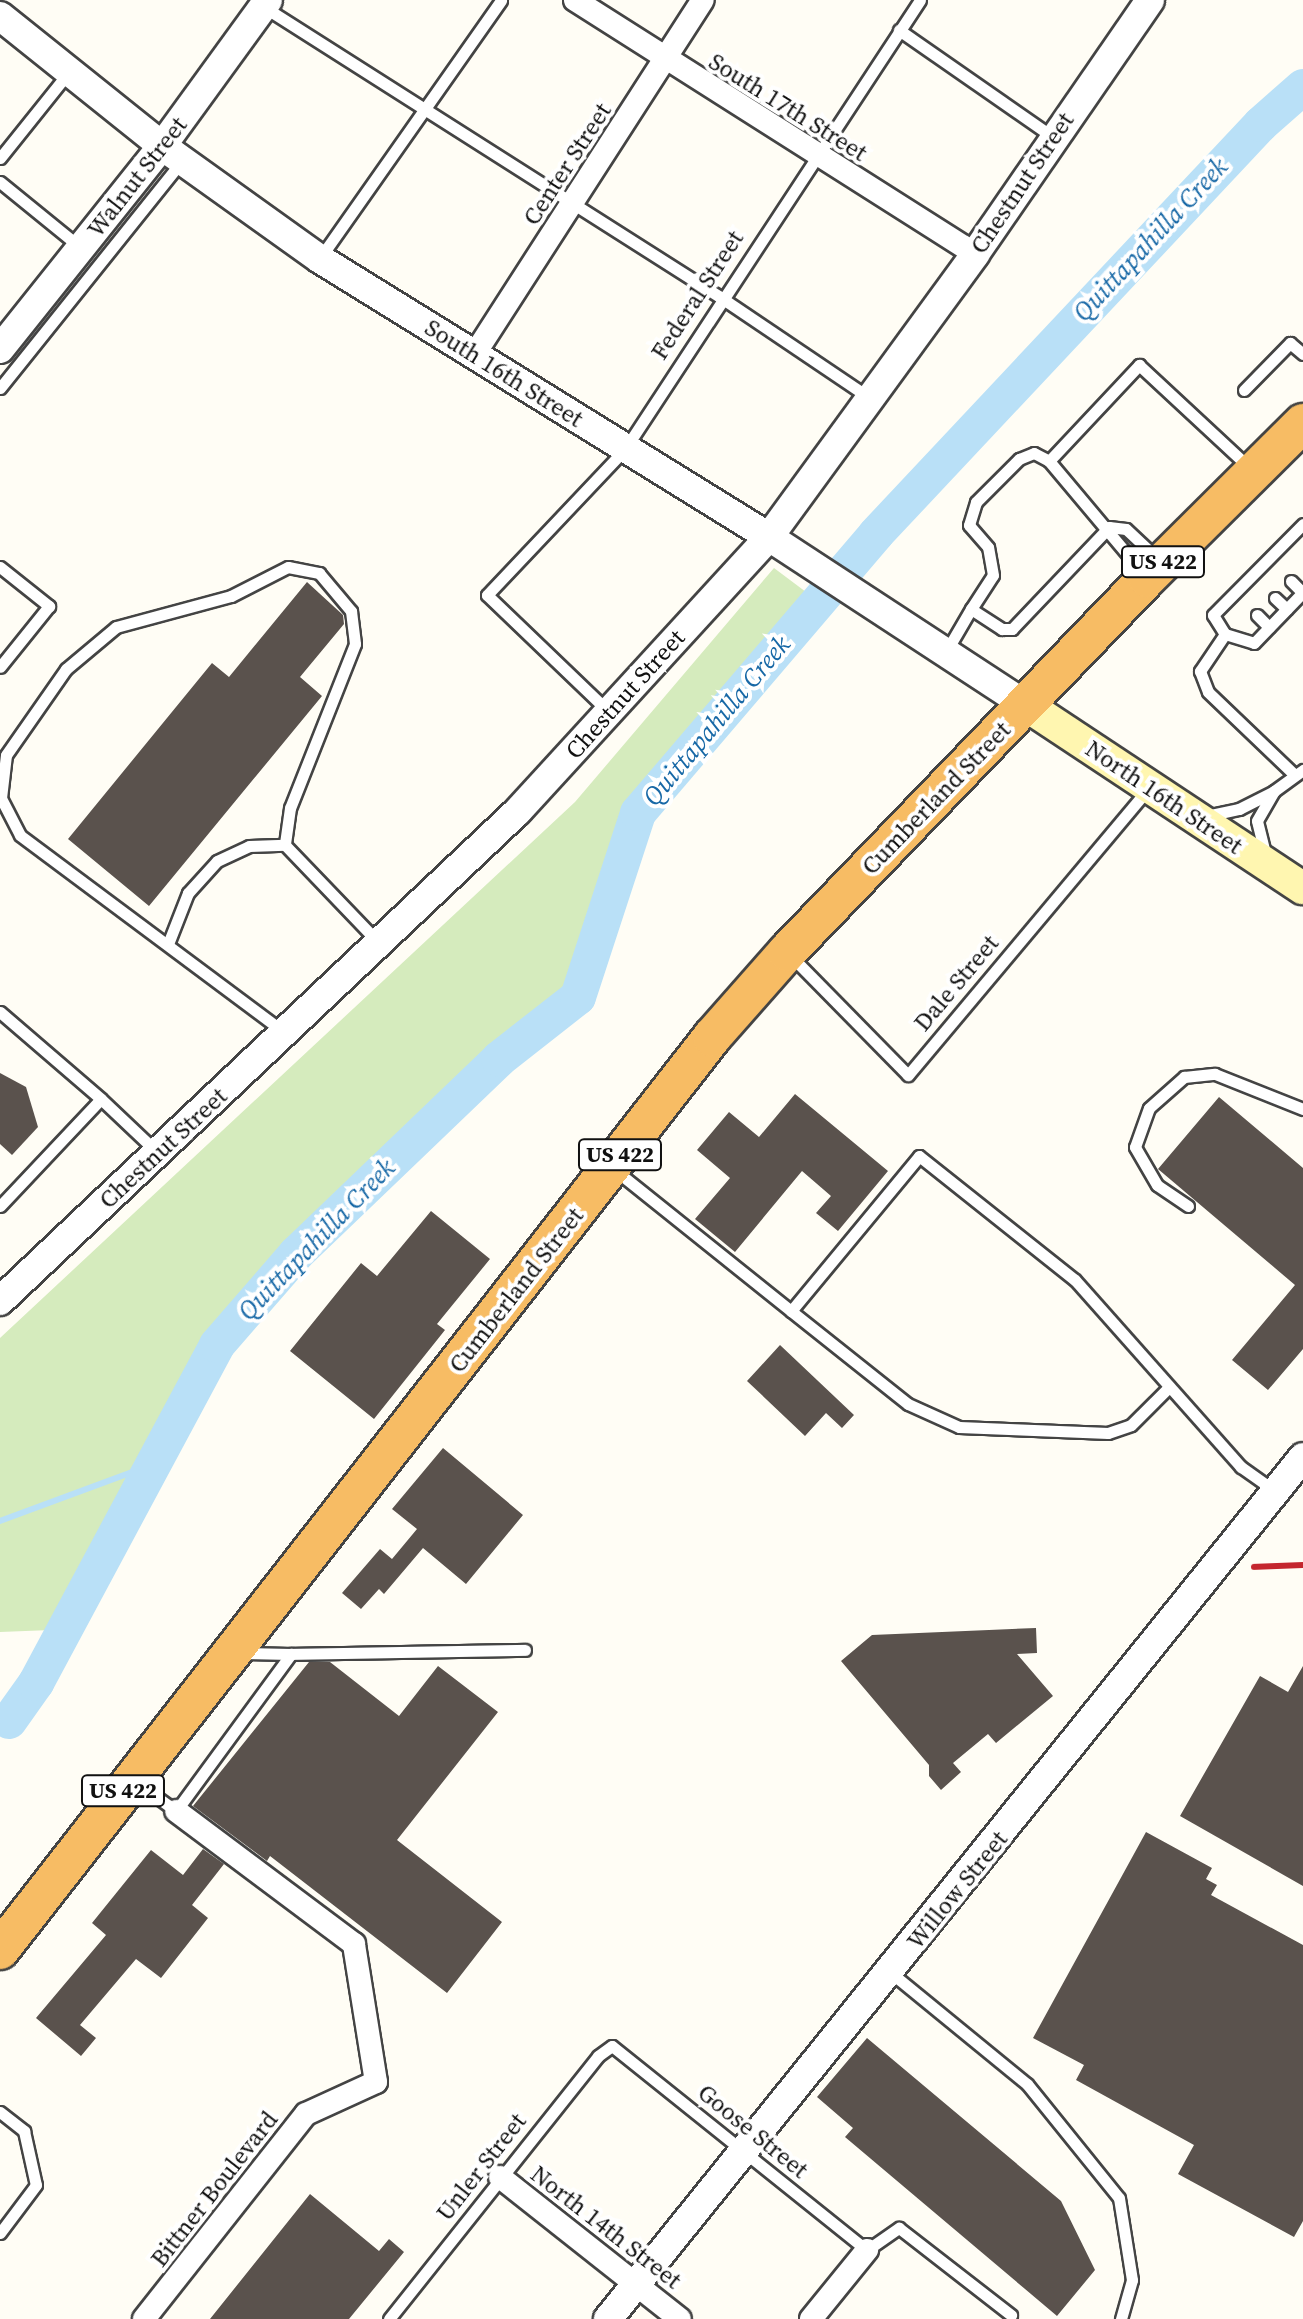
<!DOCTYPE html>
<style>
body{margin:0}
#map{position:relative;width:1303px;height:2319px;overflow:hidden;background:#fffdf5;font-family:"Source Serif 4",serif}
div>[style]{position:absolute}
.green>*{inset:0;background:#d5ebbd}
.stream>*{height:6px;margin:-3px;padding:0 3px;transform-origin:3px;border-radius:3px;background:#b9e0f7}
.river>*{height:36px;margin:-18px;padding:0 18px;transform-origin:18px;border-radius:18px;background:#b9e0f7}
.building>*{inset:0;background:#5a524d}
.roads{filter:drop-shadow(2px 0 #444) drop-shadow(-2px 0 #444) drop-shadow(0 2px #444) drop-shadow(0 -2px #444)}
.service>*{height:11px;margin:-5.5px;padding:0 5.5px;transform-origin:5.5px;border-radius:5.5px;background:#fff}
.minor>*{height:22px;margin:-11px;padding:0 11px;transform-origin:11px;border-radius:11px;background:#fff}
.tertiary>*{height:28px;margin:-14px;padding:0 14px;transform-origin:14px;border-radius:14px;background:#fff}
.secondary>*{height:32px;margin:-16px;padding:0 16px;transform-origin:16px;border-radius:16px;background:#fff6b0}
.trunk>*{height:38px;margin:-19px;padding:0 19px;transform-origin:19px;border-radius:19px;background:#f7bc64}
.rail>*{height:6px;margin:-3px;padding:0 3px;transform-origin:3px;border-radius:3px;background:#c4262e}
span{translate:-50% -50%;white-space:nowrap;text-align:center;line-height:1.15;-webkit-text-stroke:8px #fff;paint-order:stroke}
.shield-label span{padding:2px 6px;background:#fff;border:2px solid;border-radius:6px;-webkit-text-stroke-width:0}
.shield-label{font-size:22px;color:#111;font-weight:700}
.street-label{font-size:24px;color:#111}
.water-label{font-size:26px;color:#1768a6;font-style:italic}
</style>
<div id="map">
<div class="green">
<div style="clip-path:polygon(774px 568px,810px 595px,627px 807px,574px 981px,563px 1000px,490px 1052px,281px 1253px,209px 1339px,51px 1630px,0 1632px,0 1338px,575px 802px)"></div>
</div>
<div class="stream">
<div style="left:0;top:1521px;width:161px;rotate:-20.3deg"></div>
</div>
<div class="river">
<div style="left:9px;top:1721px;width:47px;rotate:-54.6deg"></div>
<div style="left:36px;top:1683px;width:383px;rotate:-61.8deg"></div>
<div style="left:217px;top:1345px;width:121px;rotate:-49deg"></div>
<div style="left:296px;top:1254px;width:281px;rotate:-43.8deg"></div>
<div style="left:499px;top:1059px;width:100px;rotate:-38.1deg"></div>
<div style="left:578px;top:997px;width:194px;rotate:-71.9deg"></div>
<div style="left:638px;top:813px;width:367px;rotate:-49.5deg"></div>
<div style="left:876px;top:534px;width:562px;rotate:-46.8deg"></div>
<div style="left:1261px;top:124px;width:56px;rotate:-41.4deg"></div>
</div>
<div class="building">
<div style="clip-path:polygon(307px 582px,343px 615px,344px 624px,300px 677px,322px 696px,149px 906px,68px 839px,212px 663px,229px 677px)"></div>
<div style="clip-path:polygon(0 1073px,26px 1087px,38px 1127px,12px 1155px,0 1144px)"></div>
<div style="clip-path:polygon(795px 1094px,888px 1171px,838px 1231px,816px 1213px,831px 1196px,802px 1171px,735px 1252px,695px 1219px,730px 1178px,697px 1150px,729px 1112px,759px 1137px)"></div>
<div style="clip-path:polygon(1219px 1097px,1303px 1168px,1303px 1349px,1268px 1390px,1232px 1360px,1295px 1285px,1158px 1169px)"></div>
<div style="clip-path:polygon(431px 1211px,490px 1259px,437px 1324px,445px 1330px,374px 1419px,290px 1351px,361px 1263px,377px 1276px)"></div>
<div style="clip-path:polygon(780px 1345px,854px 1415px,842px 1428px,826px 1413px,805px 1436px,747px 1381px)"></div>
<div style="clip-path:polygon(443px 1448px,523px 1515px,466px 1584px,423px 1548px,384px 1594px,379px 1589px,361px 1609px,342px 1593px,380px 1549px,392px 1559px,417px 1529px,392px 1509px)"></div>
<div style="clip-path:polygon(1036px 1628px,1037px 1653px,1017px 1654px,1053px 1696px,996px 1743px,988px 1734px,953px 1763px,961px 1772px,941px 1790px,929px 1776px,929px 1765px,841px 1661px,872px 1635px)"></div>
<div style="clip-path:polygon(309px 1662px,330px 1662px,399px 1716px,438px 1666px,498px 1712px,397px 1840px,502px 1922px,447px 1993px,270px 1856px,267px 1861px,193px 1806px)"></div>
<div style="clip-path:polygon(1303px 1666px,1303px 1886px,1180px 1816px,1260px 1676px,1288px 1692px)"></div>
<div style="clip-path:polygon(1146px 1832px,1212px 1868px,1206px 1879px,1217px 1885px,1211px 1895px,1303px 1945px,1303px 2221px,1294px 2237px,1178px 2174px,1194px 2145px,1076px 2080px,1084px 2065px,1033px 2038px)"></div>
<div style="clip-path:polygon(203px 1849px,224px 1864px,192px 1905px,208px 1918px,161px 1978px,136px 1959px,80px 2025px,96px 2038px,81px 2056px,36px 2018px,106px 1935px,92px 1923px,151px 1850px,183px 1875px)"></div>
<div style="clip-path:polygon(867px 2038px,1061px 2201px,1095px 2270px,1057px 2316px,845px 2137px,853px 2128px,817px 2097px)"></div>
<div style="clip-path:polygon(310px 2194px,379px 2251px,389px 2239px,404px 2252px,349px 2319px,210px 2319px)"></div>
</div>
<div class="roads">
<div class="service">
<div style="left:264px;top:7px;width:540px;rotate:32.45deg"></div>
<div style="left:720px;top:297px;width:179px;rotate:34deg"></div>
<div style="left:899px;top:30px;width:188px;rotate:34.8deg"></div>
<div style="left:0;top:158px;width:110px;rotate:-51.3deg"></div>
<div style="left:0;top:182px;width:103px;rotate:39.1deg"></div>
<div style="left:320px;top:258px;width:315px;rotate:-54.9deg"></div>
<div style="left:0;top:388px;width:291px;rotate:-51.3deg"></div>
<div style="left:1244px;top:390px;width:66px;rotate:-45.6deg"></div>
<div style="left:1290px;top:343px;width:17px;rotate:40deg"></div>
<div style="left:1303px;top:524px;width:128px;rotate:134.7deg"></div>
<div style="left:1213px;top:615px;width:22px;rotate:58deg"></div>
<div style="left:1225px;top:634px;width:30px;rotate:17deg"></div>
<div style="left:1254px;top:643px;width:71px;rotate:-46.1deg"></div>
<div style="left:1109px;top:527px;width:17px;rotate:7deg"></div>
<div style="left:1126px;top:529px;width:42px;rotate:43.1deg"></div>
<div style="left:0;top:567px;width:63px;rotate:38.5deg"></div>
<div style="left:49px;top:606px;width:78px;rotate:128.8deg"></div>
<div style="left:1143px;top:573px;width:146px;rotate:-130deg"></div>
<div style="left:1049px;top:461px;width:132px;rotate:-46.8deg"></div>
<div style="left:1139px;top:365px;width:151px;rotate:42.9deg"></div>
<div style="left:1291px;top:581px;width:17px;rotate:45deg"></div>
<div style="left:1275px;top:598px;width:16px;rotate:43deg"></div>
<div style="left:971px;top:609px;width:40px;rotate:-57.1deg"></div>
<div style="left:993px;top:575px;width:28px;rotate:-100deg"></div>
<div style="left:988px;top:547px;width:29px;rotate:-131deg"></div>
<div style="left:969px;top:525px;width:24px;rotate:-73deg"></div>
<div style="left:976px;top:502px;width:61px;rotate:-45deg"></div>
<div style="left:1019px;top:459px;width:16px;rotate:-22deg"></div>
<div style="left:1034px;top:453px;width:17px;rotate:28deg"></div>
<div style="left:1257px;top:615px;width:17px;rotate:45deg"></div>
<div style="left:1225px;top:634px;width:45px;rotate:124deg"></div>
<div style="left:1200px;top:671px;width:22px;rotate:69deg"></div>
<div style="left:1208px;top:692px;width:120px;rotate:43.7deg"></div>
<div style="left:947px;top:650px;width:48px;rotate:-59.7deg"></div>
<div style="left:971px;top:609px;width:37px;rotate:33deg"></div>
<div style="left:1002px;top:629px;width:10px"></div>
<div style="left:1012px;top:629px;width:141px;rotate:-46.4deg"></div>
<div style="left:609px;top:712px;width:169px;rotate:-136.2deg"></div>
<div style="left:487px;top:595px;width:201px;rotate:-46.6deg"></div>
<div style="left:625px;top:449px;width:537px;rotate:-56.69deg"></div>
<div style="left:1274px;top:791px;width:36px;rotate:-36deg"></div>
<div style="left:1206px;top:816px;width:34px;rotate:-12deg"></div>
<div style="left:1239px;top:809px;width:39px;rotate:-27deg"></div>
<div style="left:1274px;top:791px;width:34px;rotate:120deg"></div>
<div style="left:1257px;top:821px;width:34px;rotate:76deg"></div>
<div style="left:168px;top:944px;width:55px;rotate:-68.6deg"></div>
<div style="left:188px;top:893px;width:43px;rotate:-47.8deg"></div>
<div style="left:217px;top:861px;width:35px;rotate:-25deg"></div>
<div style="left:249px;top:846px;width:36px;rotate:-2deg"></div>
<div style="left:790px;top:955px;width:168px;rotate:45.5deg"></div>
<div style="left:908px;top:1075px;width:375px;rotate:-50deg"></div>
<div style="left:0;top:1012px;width:133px;rotate:40.7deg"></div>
<div style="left:284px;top:1032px;width:329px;rotate:-143.3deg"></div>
<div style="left:20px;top:835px;width:42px;rotate:-117.2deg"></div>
<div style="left:1px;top:798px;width:43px;rotate:-83.4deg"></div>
<div style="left:6px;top:755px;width:105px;rotate:-55.1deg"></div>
<div style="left:66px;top:669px;width:65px;rotate:-40deg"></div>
<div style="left:116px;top:627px;width:119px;rotate:-15.1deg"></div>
<div style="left:231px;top:596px;width:64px;rotate:-27deg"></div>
<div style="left:288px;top:567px;width:32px;rotate:11deg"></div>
<div style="left:319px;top:573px;width:50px;rotate:49.9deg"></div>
<div style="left:351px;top:611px;width:33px;rotate:83deg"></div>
<div style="left:355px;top:644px;width:176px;rotate:111.6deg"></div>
<div style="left:290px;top:808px;width:37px;rotate:98deg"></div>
<div style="left:285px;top:845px;width:136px;rotate:46.2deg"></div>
<div style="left:615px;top:1170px;width:226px;rotate:38.7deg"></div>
<div style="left:791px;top:1311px;width:201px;rotate:-50.4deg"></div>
<div style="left:919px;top:1156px;width:199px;rotate:38.5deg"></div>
<div style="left:1075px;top:1280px;width:250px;rotate:48.4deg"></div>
<div style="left:1241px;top:1467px;width:42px;rotate:35.2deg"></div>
<div style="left:0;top:1206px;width:147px;rotate:-46.7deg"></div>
<div style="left:101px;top:1099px;width:77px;rotate:43.4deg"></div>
<div style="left:1188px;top:1206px;width:37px;rotate:-146deg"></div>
<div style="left:1157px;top:1185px;width:44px;rotate:-120.1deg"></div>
<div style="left:1135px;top:1147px;width:41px;rotate:-70.3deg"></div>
<div style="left:1149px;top:1108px;width:47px;rotate:-41.5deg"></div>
<div style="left:1184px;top:1077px;width:31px;rotate:-6deg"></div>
<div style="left:1215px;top:1074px;width:95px;rotate:21.7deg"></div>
<div style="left:791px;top:1311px;width:149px;rotate:38.5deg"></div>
<div style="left:908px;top:1404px;width:56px;rotate:24.3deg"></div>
<div style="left:959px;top:1427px;width:149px;rotate:2.3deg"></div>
<div style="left:1108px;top:1433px;width:24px;rotate:-19deg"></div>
<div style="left:1131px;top:1425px;width:54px;rotate:-45deg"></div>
<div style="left:291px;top:1654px;width:234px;rotate:-1deg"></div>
<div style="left:136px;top:1782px;width:49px;rotate:35.9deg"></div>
<div style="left:176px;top:1811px;width:195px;rotate:-53.8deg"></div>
<div style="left:291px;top:1654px;width:47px;rotate:-178.8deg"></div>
<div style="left:890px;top:1972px;width:177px;rotate:39.3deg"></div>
<div style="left:1027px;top:2084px;width:146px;rotate:51.1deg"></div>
<div style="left:1119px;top:2198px;width:83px;rotate:81deg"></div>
<div style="left:1132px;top:2280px;width:41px;rotate:105.8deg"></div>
<div style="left:0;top:2112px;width:31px;rotate:38deg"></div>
<div style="left:24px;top:2131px;width:55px;rotate:77.5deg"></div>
<div style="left:36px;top:2185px;width:60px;rotate:126.9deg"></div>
<div style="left:389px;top:2319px;width:336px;rotate:-51.5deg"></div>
<div style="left:598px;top:2056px;width:17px;rotate:-36deg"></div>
<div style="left:612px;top:2046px;width:327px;rotate:38.7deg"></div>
<div style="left:867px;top:2250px;width:39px;rotate:-35deg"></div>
<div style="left:899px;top:2228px;width:142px;rotate:37.8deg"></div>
</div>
<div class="minor">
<div style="left:575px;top:0;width:474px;rotate:32.4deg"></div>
<div style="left:474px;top:355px;width:422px;rotate:-57.2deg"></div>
<div style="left:500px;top:2177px;width:229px;rotate:38.3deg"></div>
<div style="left:144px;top:2319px;width:261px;rotate:-51.7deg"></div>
<div style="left:306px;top:2114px;width:77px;rotate:-24.6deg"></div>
<div style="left:376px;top:2082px;width:140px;rotate:-99.1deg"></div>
<div style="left:354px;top:1944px;width:222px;rotate:-143.2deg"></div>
<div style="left:811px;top:2319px;width:89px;rotate:-50.9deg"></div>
</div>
<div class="tertiary">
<div style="left:0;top:16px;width:208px;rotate:38.7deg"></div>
<div style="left:162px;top:146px;width:194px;rotate:35.6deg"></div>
<div style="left:320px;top:259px;width:528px;rotate:31.76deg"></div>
<div style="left:769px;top:537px;width:307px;rotate:33.2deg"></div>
<div style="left:0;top:349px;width:260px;rotate:-51.4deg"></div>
<div style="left:162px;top:146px;width:180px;rotate:-54deg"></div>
<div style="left:0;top:1301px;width:713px;rotate:-43.41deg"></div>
<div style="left:518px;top:811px;width:372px;rotate:-47.5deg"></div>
<div style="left:769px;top:537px;width:350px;rotate:-53.9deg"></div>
<div style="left:975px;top:254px;width:308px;rotate:-55.4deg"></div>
<div style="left:608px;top:2319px;width:1107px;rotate:-51.12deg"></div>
</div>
<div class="secondary">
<div style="left:1026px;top:705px;width:332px;rotate:33.5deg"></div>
</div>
<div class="trunk">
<div style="left:0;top:1950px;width:1158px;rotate:-52.05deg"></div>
<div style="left:712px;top:1037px;width:113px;rotate:-48.6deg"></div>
<div style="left:787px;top:952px;width:519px;rotate:-46.09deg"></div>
<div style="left:1147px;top:578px;width:220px;rotate:-44.8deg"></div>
</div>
</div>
<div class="rail">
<div style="left:1254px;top:1567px;width:49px;rotate:-2.3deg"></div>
</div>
<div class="shield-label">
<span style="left:1163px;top:562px">US 422</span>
<span style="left:620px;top:1155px">US 422</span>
<span style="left:123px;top:1791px">US 422</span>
</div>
<div class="street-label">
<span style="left:788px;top:107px;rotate:32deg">South 17th Street</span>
<span style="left:567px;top:164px;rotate:-57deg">Center Street</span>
<span style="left:137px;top:177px;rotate:-52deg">Walnut Street</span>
<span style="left:1022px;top:183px;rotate:-56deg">Chestnut Street</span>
<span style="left:697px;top:295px;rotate:-57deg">Federal Street</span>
<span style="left:504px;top:373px;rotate:32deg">South 16th Street</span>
<span style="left:625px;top:694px;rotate:-48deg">Chestnut Street</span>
<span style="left:1164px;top:797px;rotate:34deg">North 16th Street</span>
<span style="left:936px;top:798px;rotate:-46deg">Cumberland Street</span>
<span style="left:956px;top:983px;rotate:-50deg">Dale Street</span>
<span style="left:163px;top:1148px;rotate:-43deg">Chestnut Street</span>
<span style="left:516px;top:1290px;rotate:-52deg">Cumberland Street</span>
<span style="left:957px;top:1890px;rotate:-51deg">Willow Street</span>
<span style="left:753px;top:2131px;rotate:39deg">Goose Street</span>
<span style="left:481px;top:2167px;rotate:-52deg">Unler Street</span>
<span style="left:214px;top:2189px;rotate:-52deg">Bittner Boulevard</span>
<span style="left:606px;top:2227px;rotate:38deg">North 14th Street</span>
</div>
<div class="water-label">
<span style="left:1151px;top:240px;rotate:-47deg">Quittapahilla Creek</span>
<span style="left:717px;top:721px;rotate:-50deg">Quittapahilla Creek</span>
<span style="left:317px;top:1240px;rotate:-46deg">Quittapahilla Creek</span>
</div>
</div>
